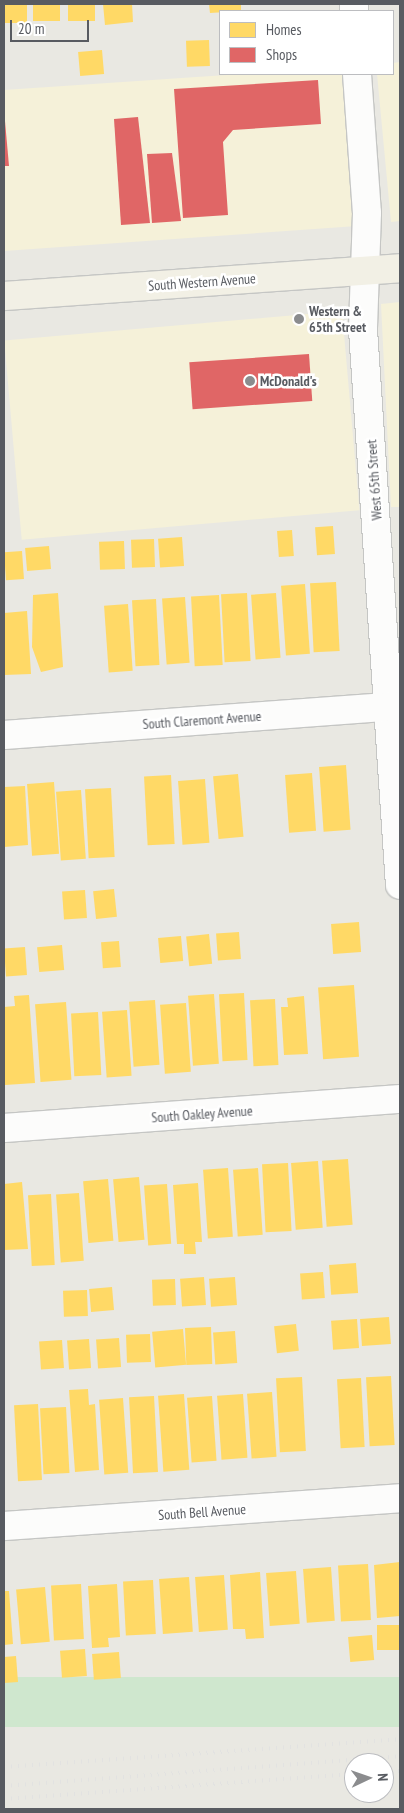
<!DOCTYPE html>
<style>
body{margin:0}
#map{position:relative;width:404px;height:1813px;overflow:hidden;background:#e9e8e2;font-family:"PT Sans Narrow",sans-serif}
div>[style]{position:absolute}
.commercial>*{inset:0;background:#f5f1d9;transform-origin:0 0}
.green>*{inset:0;background:#cfe7ce;transform-origin:0 0}
.homes>*{inset:0;background:#ffd966;transform-origin:0 0}
.shops>*{inset:0;background:#e06666;transform-origin:0 0}
.roads{filter:drop-shadow(1px 0 #c5c6c4) drop-shadow(-1px 0 #c5c6c4) drop-shadow(0 1px #c5c6c4) drop-shadow(0 -1px #c5c6c4)}
.minor>*{height:28px;margin:-14px;padding:0 14px;transform-origin:14px;border-radius:14px;background:#fcfcfb}
.major>*{height:28px;margin:-14px;padding:0 14px;transform-origin:14px;border-radius:14px;background:#f2f0e5}
.rail>*{height:4px;margin-top:-2px;transform-origin:0;background:repeating-linear-gradient(90deg,#e2e2e1 0 1px,transparent 0 7px)}
.dots>*{width:14px;height:14px;translate:-50% -50%;box-sizing:border-box;border:2px solid #fff;border-radius:50%}
span{translate:-50% -50%;white-space:nowrap;text-align:center;line-height:1.15;-webkit-text-stroke:5px #fff;paint-order:stroke}
.street-label{font-size:14px;color:#585b61}
.poi-label{font-size:14px;color:#585b61;font-weight:700}
.left{translate:0 -50%;text-align:left}
.frame{position:absolute;inset:0;border:5px solid #585b61;pointer-events:none}
.legend{position:absolute;left:219px;top:10px;width:175px;height:65px;box-sizing:border-box;background:#fff;border:1px solid #bcbdc0;margin:0;padding:6px 9px;list-style:none;font-size:15px;color:#585b61}
.legend li{display:flex;align-items:center;gap:10px;height:25px}
.legend b{width:25px;border:1px solid #bcbdc0}
.north{position:absolute;left:344px;top:1753px;width:50px;height:50px;box-sizing:border-box;background:#fff;border:1px solid #bcbdc0;border-radius:50%;rotate:87deg;font-size:14px;font-weight:700;line-height:20px;text-align:center;color:#585b61}
.north::after{content:'';display:block;margin:auto;width:18px;height:22px;background:#8b8c8e;clip-path:polygon(50% 0,100% 100%,50% 72%,0 100%)}
.scale{position:absolute;left:10px;top:20px;width:79px;height:22px;box-sizing:border-box;border:2px solid #585b61;border-top:0;padding-left:6px;font-size:15px;line-height:18px;white-space:nowrap;color:#585b61;-webkit-text-stroke:4px #fff;paint-order:stroke}
</style>
<div id="map">
<div class="commercial">
<div style="clip-path:polygon(400px 62px,400px 221px,391px 222px,377px 74px,393px 74px,393px 63px)"></div>
<div style="clip-path:polygon(241px 74px,345px 74px,357px 226px,4px 251px,4px 90px)"></div>
<div style="clip-path:polygon(400px 302px,400px 507px,391px 507px,381px 304px)"></div>
<div style="left:342px;top:311px;width:200px;height:339px;rotate:85deg"></div>
</div>
<div class="green">
<div style="left:400px;top:1677px;width:50px;height:397px;rotate:90deg"></div>
</div>
<div class="homes">
<div style="left:4px;top:4px;width:23px;height:19px"></div>
<div style="left:33px;top:4px;width:27px;height:17px"></div>
<div style="left:68px;top:4px;width:27px;height:17px"></div>
<div style="clip-path:polygon(103px 4px,132px 4px,133px 22px,105px 25px)"></div>
<div style="clip-path:polygon(209px 4px,241px 4px,241px 11px,210px 13px)"></div>
<div style="left:209px;top:40px;width:26px;height:23px;rotate:88deg"></div>
<div style="left:102px;top:50px;width:24px;height:24px;rotate:85deg"></div>
<div style="left:333px;top:526px;width:28px;height:18px;rotate:86deg"></div>
<div style="left:292px;top:530px;width:26px;height:15px;rotate:86deg"></div>
<div style="left:182px;top:537px;width:29px;height:24px;rotate:86deg"></div>
<div style="left:154px;top:539px;width:28px;height:23px;rotate:88deg"></div>
<div style="left:124px;top:541px;width:28px;height:25px;rotate:88deg"></div>
<div style="left:49px;top:546px;width:23px;height:24px;rotate:85deg"></div>
<div style="left:22px;top:551px;width:28px;height:18px;rotate:86deg"></div>
<div style="left:336px;top:582px;width:69px;height:26px;rotate:87deg"></div>
<div style="left:305px;top:584px;width:70px;height:24px;rotate:86deg"></div>
<div style="clip-path:polygon(58px 593px,63px 667px,41px 672px,32px 647px,33px 595px)"></div>
<div style="left:247px;top:593px;width:68px;height:26px;rotate:87deg"></div>
<div style="left:276px;top:593px;width:65px;height:25px;rotate:86deg"></div>
<div style="left:219px;top:595px;width:70px;height:28px;rotate:87deg"></div>
<div style="left:185px;top:597px;width:66px;height:23px;rotate:86deg"></div>
<div style="left:156px;top:599px;width:66px;height:24px;rotate:87deg"></div>
<div style="left:128px;top:604px;width:67px;height:24px;rotate:86deg"></div>
<div style="clip-path:polygon(27px 611px,31px 674px,4px 675px,4px 613px)"></div>
<div style="left:346px;top:765px;width:65px;height:27px;rotate:86deg"></div>
<div style="left:312px;top:773px;width:58px;height:27px;rotate:86deg"></div>
<div style="left:238px;top:774px;width:63px;height:25px;rotate:85deg"></div>
<div style="left:171px;top:775px;width:69px;height:27px;rotate:87deg"></div>
<div style="left:205px;top:779px;width:64px;height:27px;rotate:86deg"></div>
<div style="left:54px;top:782px;width:72px;height:27px;rotate:86deg"></div>
<div style="clip-path:polygon(25px 786px,28px 845px,4px 847px,4px 787px)"></div>
<div style="left:111px;top:788px;width:69px;height:26px;rotate:87deg"></div>
<div style="left:81px;top:790px;width:69px;height:25px;rotate:86deg"></div>
<div style="left:114px;top:889px;width:28px;height:21px;rotate:84deg"></div>
<div style="left:85px;top:890px;width:28px;height:23px;rotate:86deg"></div>
<div style="left:359px;top:922px;width:30px;height:28px;rotate:86deg"></div>
<div style="left:239px;top:932px;width:27px;height:23px;rotate:86deg"></div>
<div style="left:209px;top:934px;width:30px;height:23px;rotate:84deg"></div>
<div style="left:181px;top:936px;width:25px;height:23px;rotate:85deg"></div>
<div style="left:119px;top:941px;width:26px;height:18px;rotate:86deg"></div>
<div style="left:62px;top:945px;width:25px;height:25px;rotate:85deg"></div>
<div style="left:25px;top:947px;width:28px;height:21px;rotate:86deg"></div>
<div style="left:354px;top:985px;width:72px;height:36px;rotate:86deg"></div>
<div style="left:244px;top:993px;width:67px;height:25px;rotate:87deg"></div>
<div style="left:214px;top:994px;width:70px;height:26px;rotate:86deg"></div>
<div style="clip-path:polygon(29px 995px,35px 1083px,5px 1085px,4px 1007px,15px 1006px,14px 996px)"></div>
<div style="clip-path:polygon(304px 996px,308px 1054px,284px 1055px,281px 1007px,288px 1007px,287px 998px)"></div>
<div style="left:275px;top:999px;width:66px;height:25px;rotate:87deg"></div>
<div style="left:155px;top:1000px;width:65px;height:26px;rotate:86deg"></div>
<div style="left:66px;top:1002px;width:78px;height:31px;rotate:86deg"></div>
<div style="left:186px;top:1003px;width:69px;height:26px;rotate:86deg"></div>
<div style="left:127px;top:1010px;width:66px;height:25px;rotate:86deg"></div>
<div style="left:98px;top:1012px;width:63px;height:27px;rotate:87deg"></div>
<div style="left:348px;top:1159px;width:66px;height:26px;rotate:86deg"></div>
<div style="left:318px;top:1161px;width:67px;height:27px;rotate:86deg"></div>
<div style="left:288px;top:1163px;width:68px;height:26px;rotate:87deg"></div>
<div style="left:228px;top:1168px;width:69px;height:25px;rotate:86deg"></div>
<div style="left:258px;top:1168px;width:67px;height:25px;rotate:86deg"></div>
<div style="left:139px;top:1177px;width:63px;height:26px;rotate:85deg"></div>
<div style="left:108px;top:1179px;width:62px;height:25px;rotate:85deg"></div>
<div style="clip-path:polygon(22px 1182px,28px 1249px,4px 1250px,4px 1184px)"></div>
<div style="clip-path:polygon(198px 1183px,202px 1242px,195px 1242px,196px 1254px,184px 1254px,184px 1244px,177px 1244px,173px 1185px)"></div>
<div style="left:167px;top:1184px;width:60px;height:23px;rotate:86deg"></div>
<div style="left:79px;top:1193px;width:68px;height:23px;rotate:86deg"></div>
<div style="left:51px;top:1194px;width:71px;height:23px;rotate:87deg"></div>
<div style="left:356px;top:1263px;width:30px;height:27px;rotate:86deg"></div>
<div style="left:323px;top:1272px;width:26px;height:23px;rotate:86deg"></div>
<div style="left:204px;top:1277px;width:28px;height:24px;rotate:86deg"></div>
<div style="left:235px;top:1277px;width:28px;height:26px;rotate:86deg"></div>
<div style="left:175px;top:1279px;width:26px;height:23px;rotate:88deg"></div>
<div style="left:112px;top:1287px;width:23px;height:23px;rotate:85deg"></div>
<div style="left:87px;top:1290px;width:26px;height:24px;rotate:88deg"></div>
<div style="left:389px;top:1317px;width:27px;height:29px;rotate:86deg"></div>
<div style="left:357px;top:1319px;width:29px;height:26px;rotate:86deg"></div>
<div style="left:296px;top:1324px;width:27px;height:22px;rotate:84deg"></div>
<div style="left:211px;top:1327px;width:37px;height:26px;rotate:88deg"></div>
<div style="left:183px;top:1329px;width:36px;height:31px;rotate:85deg"></div>
<div style="left:235px;top:1331px;width:32px;height:22px;rotate:86deg"></div>
<div style="left:150px;top:1334px;width:28px;height:24px;rotate:88deg"></div>
<div style="left:119px;top:1338px;width:29px;height:23px;rotate:86deg"></div>
<div style="left:89px;top:1339px;width:29px;height:22px;rotate:86deg"></div>
<div style="left:62px;top:1340px;width:28px;height:23px;rotate:86deg"></div>
<div style="left:391px;top:1376px;width:69px;height:25px;rotate:87deg"></div>
<div style="left:302px;top:1377px;width:74px;height:26px;rotate:87deg"></div>
<div style="left:361px;top:1378px;width:69px;height:24px;rotate:87deg"></div>
<div style="clip-path:polygon(88px 1389px,89px 1405px,95px 1404px,99px 1470px,75px 1472px,69px 1390px)"></div>
<div style="left:272px;top:1392px;width:65px;height:25px;rotate:86deg"></div>
<div style="left:184px;top:1394px;width:76px;height:26px;rotate:86deg"></div>
<div style="left:243px;top:1394px;width:64px;height:26px;rotate:86deg"></div>
<div style="left:154px;top:1396px;width:76px;height:25px;rotate:87deg"></div>
<div style="left:212px;top:1396px;width:65px;height:25px;rotate:86deg"></div>
<div style="left:123px;top:1398px;width:75px;height:24px;rotate:86deg"></div>
<div style="left:38px;top:1404px;width:76px;height:24px;rotate:87deg"></div>
<div style="left:66px;top:1407px;width:66px;height:26px;rotate:87deg"></div>
<div style="clip-path:polygon(400px 1562px,400px 1616px,377px 1618px,374px 1565px)"></div>
<div style="left:368px;top:1564px;width:56px;height:30px;rotate:87deg"></div>
<div style="left:331px;top:1567px;width:54px;height:28px;rotate:86deg"></div>
<div style="left:296px;top:1571px;width:53px;height:30px;rotate:86deg"></div>
<div style="clip-path:polygon(260px 1572px,264px 1638px,246px 1639px,245px 1629px,233px 1629px,230px 1575px)"></div>
<div style="left:224px;top:1575px;width:55px;height:29px;rotate:86deg"></div>
<div style="left:189px;top:1577px;width:55px;height:30px;rotate:86deg"></div>
<div style="left:153px;top:1580px;width:54px;height:30px;rotate:87deg"></div>
<div style="left:81px;top:1584px;width:55px;height:30px;rotate:87deg"></div>
<div style="clip-path:polygon(117px 1584px,120px 1637px,108px 1638px,109px 1647px,92px 1648px,88px 1586px)"></div>
<div style="left:45px;top:1587px;width:55px;height:29px;rotate:85deg"></div>
<div style="clip-path:polygon(4px 1591px,9px 1591px,13px 1644px,4px 1645px)"></div>
<div style="left:400px;top:1625px;width:25px;height:23px;rotate:90deg"></div>
<div style="left:372px;top:1635px;width:25px;height:24px;rotate:85deg"></div>
<div style="left:85px;top:1649px;width:27px;height:25px;rotate:86deg"></div>
<div style="left:119px;top:1652px;width:26px;height:27px;rotate:86deg"></div>
<div style="clip-path:polygon(16px 1656px,18px 1682px,4px 1683px,4px 1657px)"></div>
</div>
<div class="shops">
<div style="clip-path:polygon(318px 80px,321px 124px,233px 130px,223px 142px,228px 215px,183px 218px,174px 89px)"></div>
<div style="clip-path:polygon(4px 110px,9px 166px,4px 166px)"></div>
<div style="clip-path:polygon(138px 117px,150px 223px,121px 225px,114px 119px)"></div>
<div style="clip-path:polygon(172px 153px,181px 221px,152px 223px,147px 154px)"></div>
<div style="left:309px;top:354px;width:47px;height:120px;rotate:86deg"></div>
</div>
<div class="roads">
<div class="minor">
<div style="left:354px;top:4px;width:7px;rotate:90deg"></div>
<div style="left:357px;top:74px;width:139px;rotate:85.9deg"></div>
<div style="left:367px;top:213px;width:117px;rotate:92deg"></div>
<div style="left:363px;top:330px;width:556px;rotate:86.19deg"></div>
<div style="left:4px;top:735px;width:397px;rotate:-4.2deg"></div>
<div style="left:4px;top:1128px;width:397px;rotate:-4.2deg"></div>
<div style="left:4px;top:1526px;width:397px;rotate:-4deg"></div>
</div>
<div class="major">
<div style="left:4px;top:296px;width:397px;rotate:-4deg"></div>
</div>
</div>
<div class="rail">
<div style="left:4px;top:1767px;width:397px;rotate:-4deg"></div>
<div style="left:384px;top:1772px;width:16px;rotate:-4deg"></div>
<div style="left:4px;top:1786px;width:397px;rotate:-4.3deg"></div>
<div style="left:4px;top:1799px;width:351px;rotate:-4.1deg"></div>
</div>
<div class="dots">
<div style="left:299px;top:319px;background:#8b8c8e"></div>
<div style="left:250px;top:381px;background:#8b8c8e"></div>
</div>
<div class="street-label">
<span style="left:202px;top:282px;rotate:-4deg">South Western Avenue</span>
<span style="left:374px;top:480px;rotate:-94deg">West 65th Street</span>
<span style="left:202px;top:720px;rotate:-4deg">South Claremont Avenue</span>
<span style="left:202px;top:1114px;rotate:-4deg">South Oakley Avenue</span>
<span style="left:202px;top:1512px;rotate:-4deg">South Bell Avenue</span>
</div>
<div class="poi-label">
<span class="left" style="left:309px;top:319px">Western &amp;<br>65th Street</span>
<span class="left" style="left:260px;top:381px">McDonald's</span>
</div>
<div class="frame"></div>
<ul class="legend">
<li><b style="height:14px;background:#ffd966"></b>Homes</li>
<li><b style="height:14px;background:#e06666"></b>Shops</li>
</ul>
<div class="north">N</div>
<div class="scale">20 m</div>
</div>
